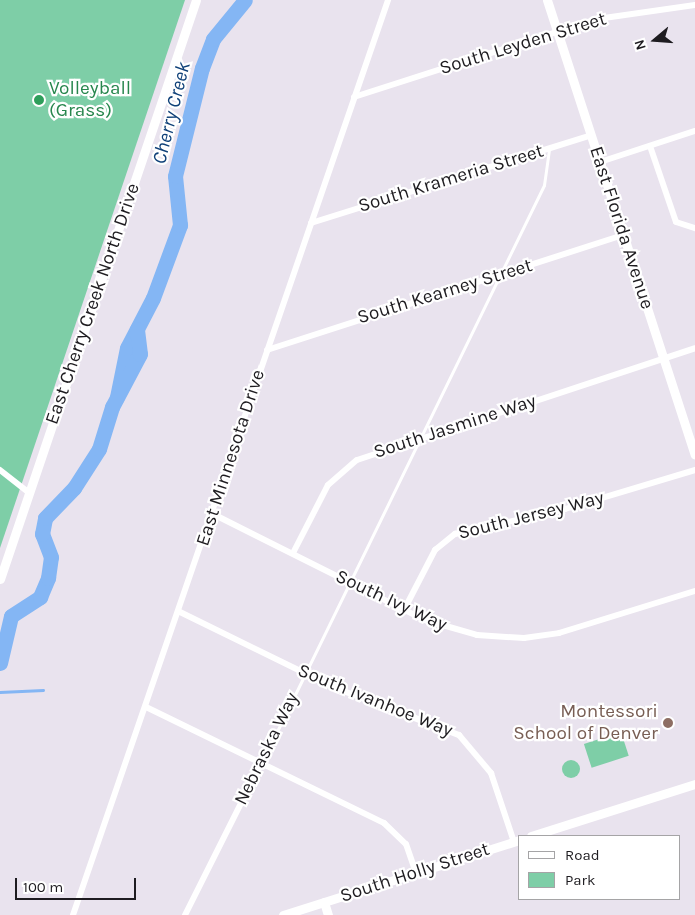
<!DOCTYPE html>
<style>
body{margin:0}
#map{position:relative;width:695px;height:915px;overflow:hidden;background:#e9e3ee;font-family:Karla,sans-serif}
div>[style]{position:absolute}
.green>*{inset:0;background:#7ecea7;transform-origin:0 0}
.round{border-radius:50%}
.stream>*{height:2.5px;margin:-1.25px;padding:0 1.25px;transform-origin:1.25px;border-radius:1.25px;background:#84b6f4}
.river>*{height:15px;margin:-7.5px;padding:0 7.5px;transform-origin:7.5px;border-radius:7.5px;background:#84b6f4}
.service>*{height:3px;margin:-1.5px;padding:0 1.5px;transform-origin:1.5px;border-radius:1.5px;background:#fff}
.minor>*{height:6px;margin:-3px;padding:0 3px;transform-origin:3px;border-radius:3px;background:#fff}
.tertiary>*{height:9px;margin:-4.5px;padding:0 4.5px;transform-origin:4.5px;border-radius:4.5px;background:#fff}
.secondary>*{height:9px;margin:-4.5px;padding:0 4.5px;transform-origin:4.5px;border-radius:4.5px;background:#fff}
.dots>*{width:14px;height:14px;translate:-50% -50%;box-sizing:border-box;border:2px solid #fff;border-radius:50%}
span{translate:-50% -50%;white-space:nowrap;text-align:center;line-height:1.15;-webkit-text-stroke:4.5px #fff;paint-order:stroke}
.street-label{font-size:19px;color:#1e1c20}
.leisure-label{font-size:19px;color:#27864d}
.left{translate:0 -50%;text-align:left}
.education-label{font-size:19px;color:#785e54}
.right{translate:-100% -50%;text-align:right}
.water-label{font-size:20px;color:#0f4078;font-style:italic}
.legend{position:absolute;left:518px;top:835px;width:162px;height:65px;box-sizing:border-box;background:#fff;border:1px solid #a5a4a6;margin:0;padding:6px 9px;list-style:none;font-size:15px;color:#1e1c20}
.legend li{display:flex;align-items:center;gap:10px;height:25px}
.legend b{width:25px;border:1px solid #a5a4a6}
.north{position:absolute;left:630px;top:15px;width:50px;height:50px;-webkit-text-stroke:4px #fff;paint-order:stroke;rotate:252deg;font-size:14px;font-weight:700;line-height:20px;text-align:center;color:#1e1c20}
.north::after{content:'';display:block;margin:auto;width:18px;height:22px;background:#1e1c20;clip-path:polygon(50% 0,100% 100%,50% 72%,0 100%)}
.scale{position:absolute;left:15px;top:878px;width:121px;height:22px;box-sizing:border-box;border:2px solid #1e1c20;border-top:0;padding-left:6px;font-size:15px;line-height:18px;white-space:nowrap;color:#1e1c20;-webkit-text-stroke:4px #fff;paint-order:stroke}
</style>
<div id="map">
<div class="green">
<div style="clip-path:polygon(0 0,185px 0,0 548px)"></div>
<div style="left:621px;top:732px;width:25px;height:39px;rotate:72deg"></div>
<div class="round" style="left:562px;top:760px;width:18px;height:18px"></div>
</div>
<div class="stream">
<div style="left:0;top:692px;width:43px;rotate:-2.7deg"></div>
</div>
<div class="river">
<div style="left:117px;top:397px;width:50px;rotate:-78.5deg"></div>
<div style="left:127px;top:348px;width:56px;rotate:-62.5deg"></div>
<div style="left:153px;top:298px;width:78px;rotate:-69.7deg"></div>
<div style="left:180px;top:225px;width:49px;rotate:-95.8deg"></div>
<div style="left:175px;top:176px;width:111px;rotate:-76deg"></div>
<div style="left:202px;top:68px;width:31px;rotate:-69deg"></div>
<div style="left:213px;top:39px;width:50px;rotate:-50.6deg"></div>
<div style="left:0;top:663px;width:48px;rotate:-76.8deg"></div>
<div style="left:11px;top:616px;width:35px;rotate:-33deg"></div>
<div style="left:40px;top:597px;width:21px;rotate:-67deg"></div>
<div style="left:48px;top:578px;width:21px;rotate:-82deg"></div>
<div style="left:51px;top:557px;width:25px;rotate:-111deg"></div>
<div style="left:42px;top:534px;width:16px;rotate:-79deg"></div>
<div style="left:45px;top:518px;width:42px;rotate:-46deg"></div>
<div style="left:74px;top:488px;width:46px;rotate:-57.3deg"></div>
<div style="left:99px;top:449px;width:44px;rotate:-72.8deg"></div>
<div style="left:112px;top:407px;width:60px;rotate:-62.2deg"></div>
<div style="left:140px;top:354px;width:25px;rotate:-97deg"></div>
</div>
<div class="service">
<div style="left:262px;top:762px;width:642px;rotate:-63.95deg"></div>
<div style="left:544px;top:185px;width:36px;rotate:-82deg"></div>
</div>
<div class="minor">
<div style="left:354px;top:97px;width:255px;rotate:-17.8deg"></div>
<div style="left:597px;top:19px;width:99px;rotate:-8.1deg"></div>
<div style="left:650px;top:146px;width:80px;rotate:71.1deg"></div>
<div style="left:676px;top:222px;width:20px;rotate:18deg"></div>
<div style="left:600px;top:162px;width:100px;rotate:-18.1deg"></div>
<div style="left:311px;top:223px;width:294px;rotate:-17.4deg"></div>
<div style="left:267px;top:350px;width:375px;rotate:-17.9deg"></div>
<div style="left:0;top:470px;width:37px;rotate:38deg"></div>
<div style="left:213px;top:514px;width:237px;rotate:26.6deg"></div>
<div style="left:425px;top:620px;width:54px;rotate:16.1deg"></div>
<div style="left:477px;top:635px;width:47px;rotate:3.7deg"></div>
<div style="left:524px;top:638px;width:35px;rotate:-8deg"></div>
<div style="left:559px;top:633px;width:142px;rotate:-17.2deg"></div>
<div style="left:293px;top:553px;width:76px;rotate:-62.8deg"></div>
<div style="left:328px;top:485px;width:38px;rotate:-41deg"></div>
<div style="left:357px;top:460px;width:356px;rotate:-18.3deg"></div>
<div style="left:404px;top:610px;width:68px;rotate:-62.7deg"></div>
<div style="left:435px;top:550px;width:26px;rotate:-39deg"></div>
<div style="left:455px;top:534px;width:113px;rotate:-12.8deg"></div>
<div style="left:565px;top:509px;width:136px;rotate:-16.7deg"></div>
<div style="left:180px;top:612px;width:170px;rotate:26.1deg"></div>
<div style="left:333px;top:687px;width:135px;rotate:20.9deg"></div>
<div style="left:459px;top:735px;width:50px;rotate:49.9deg"></div>
<div style="left:491px;top:773px;width:73px;rotate:71.6deg"></div>
<div style="left:146px;top:707px;width:265px;rotate:26deg"></div>
<div style="left:384px;top:823px;width:30px;rotate:44deg"></div>
<div style="left:406px;top:844px;width:31px;rotate:71deg"></div>
<div style="left:73px;top:915px;width:968px;rotate:-71deg"></div>
<div style="left:185px;top:915px;width:170px;rotate:-63.4deg"></div>
</div>
<div class="tertiary">
<div style="left:547px;top:0;width:478px;rotate:72deg"></div>
<div style="left:0;top:579px;width:611px;rotate:-71.3deg"></div>
<div style="left:324px;top:902px;width:14px;rotate:73deg"></div>
</div>
<div class="secondary">
<div style="left:531px;top:836px;width:172px;rotate:-17.6deg"></div>
<div style="left:283px;top:915px;width:248px;rotate:-17.6deg"></div>
</div>
<div class="dots">
<div style="left:39px;top:100px;background:#2e9e5b"></div>
<div style="left:668px;top:723px;background:#8d6e63"></div>
</div>
<div class="street-label">
<span style="left:523px;top:44px;rotate:-17deg">South Leyden Street</span>
<span style="left:451px;top:179px;rotate:-17deg">South Krameria Street</span>
<span style="left:621px;top:228px;rotate:72deg">East Florida Avenue</span>
<span style="left:445px;top:292px;rotate:-17deg">South Kearney Street</span>
<span style="left:93px;top:304px;rotate:-71deg">East Cherry Creek North Drive</span>
<span style="left:455px;top:427px;rotate:-18deg">South Jasmine Way</span>
<span style="left:231px;top:458px;rotate:-72deg">East Minnesota Drive</span>
<span style="left:531px;top:516px;rotate:-14deg">South Jersey Way</span>
<span style="left:391px;top:601px;rotate:25deg">South Ivy Way</span>
<span style="left:375px;top:701px;rotate:22deg">South Ivanhoe Way</span>
<span style="left:267px;top:749px;rotate:-64deg">Nebraska Way</span>
<span style="left:415px;top:873px;rotate:-18deg">South Holly Street</span>
</div>
<div class="leisure-label">
<span class="left" style="left:49px;top:100px">Volleyball<br>(Grass)</span>
</div>
<div class="education-label">
<span class="right" style="left:658px;top:723px">Montessori<br>School of Denver</span>
</div>
<div class="water-label">
<span style="left:171px;top:113px;rotate:-76deg">Cherry Creek</span>
</div>
<ul class="legend">
<li><b style="height:6px;background:#fff"></b>Road</li>
<li><b style="height:14px;background:#7ecea7"></b>Park</li>
</ul>
<div class="north">N</div>
<div class="scale">100 m</div>
</div>
